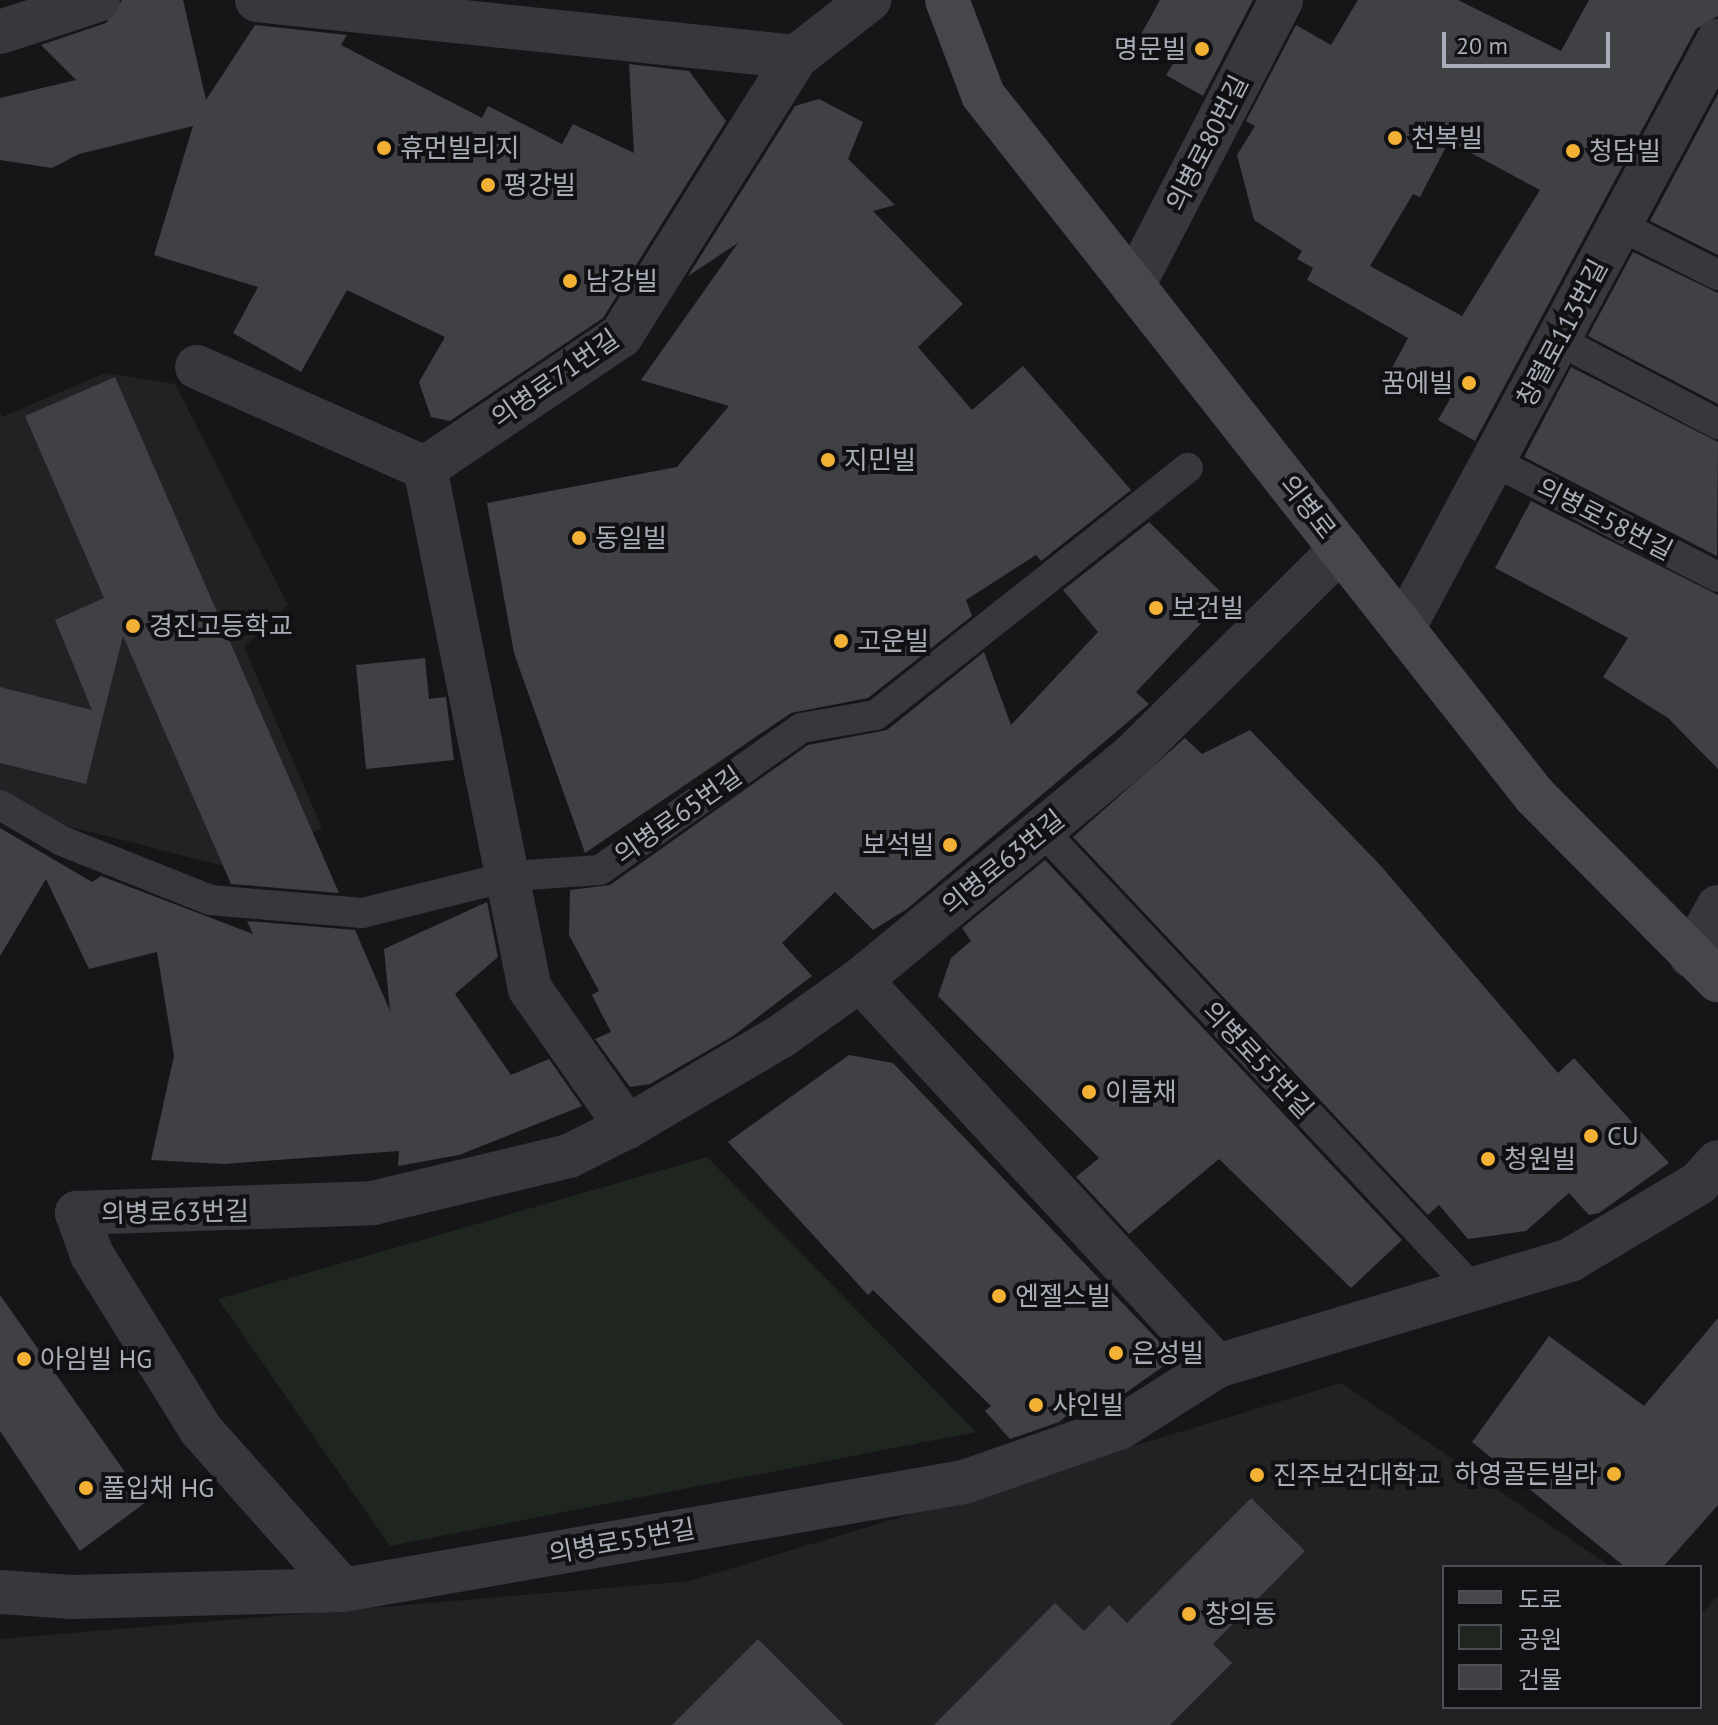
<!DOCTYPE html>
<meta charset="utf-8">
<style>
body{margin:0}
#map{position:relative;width:1718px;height:1725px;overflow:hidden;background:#161618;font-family:"PT Sans","Noto Sans KR",sans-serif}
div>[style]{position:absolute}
.built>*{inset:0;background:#222225}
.green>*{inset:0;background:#1e261f}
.building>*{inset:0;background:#404145}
.lane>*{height:30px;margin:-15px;padding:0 15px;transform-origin:15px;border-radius:15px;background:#37383d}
.street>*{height:44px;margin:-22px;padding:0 22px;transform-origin:22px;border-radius:22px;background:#37383d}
.secondary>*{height:44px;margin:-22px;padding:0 22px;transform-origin:22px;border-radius:22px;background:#45474d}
.dots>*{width:22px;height:22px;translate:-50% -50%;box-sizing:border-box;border:4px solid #111113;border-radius:50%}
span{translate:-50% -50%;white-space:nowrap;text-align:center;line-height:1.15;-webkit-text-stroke:8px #111113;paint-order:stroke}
.poi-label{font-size:26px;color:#a8adb8}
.right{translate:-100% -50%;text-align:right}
.left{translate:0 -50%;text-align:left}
.street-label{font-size:26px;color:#a8adb8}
.legend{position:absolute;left:1442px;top:1565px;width:260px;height:144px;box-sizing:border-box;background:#111113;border:2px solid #4d4f55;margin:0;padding:10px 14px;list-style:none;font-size:24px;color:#a8adb8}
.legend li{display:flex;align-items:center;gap:16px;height:40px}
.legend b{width:40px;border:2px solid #4d4f55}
.scale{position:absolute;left:1442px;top:32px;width:168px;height:36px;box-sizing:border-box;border:4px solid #a8adb8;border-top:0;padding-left:10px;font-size:24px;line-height:28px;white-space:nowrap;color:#a8adb8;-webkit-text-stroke:6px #111113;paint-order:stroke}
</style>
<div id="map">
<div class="built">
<div style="clip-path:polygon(105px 373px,175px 384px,288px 605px,244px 647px,322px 828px,236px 869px,0 809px,0 412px,2px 417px)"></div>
<div style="clip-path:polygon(1341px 1383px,1611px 1567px,1444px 1567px,1444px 1707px,1700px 1707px,1700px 1615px,1718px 1596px,1718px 1725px,0 1725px,0 1639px,690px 1581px)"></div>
</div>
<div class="green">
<div style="clip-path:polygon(707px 1157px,976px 1432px,390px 1546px,218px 1299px)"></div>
</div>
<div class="building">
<div style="clip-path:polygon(122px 0,183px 0,206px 100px,255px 25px,347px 35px,341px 45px,482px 118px,488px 106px,562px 144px,573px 124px,634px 153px,629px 64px,689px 71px,726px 121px,603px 318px,450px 421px,431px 417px,419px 382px,445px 337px,347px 290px,301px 372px,233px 333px,258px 287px,154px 255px,193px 126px,79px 154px,52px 168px,0 160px,0 98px,76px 80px,41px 45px,106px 23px)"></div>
<div style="clip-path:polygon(1160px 0,1253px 0,1203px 96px,1166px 75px,1176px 59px,1139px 38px)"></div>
<div style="clip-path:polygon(evenodd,1358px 0,1458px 0,1561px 51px,1589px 0,1718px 0,1718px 16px,1696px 29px,1475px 441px,1438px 420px,1450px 399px,1392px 368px,1408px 338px,1307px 280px,1313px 268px,1297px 259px,1302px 251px,1254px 220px,1237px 155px,1255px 126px,1246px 121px,1296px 25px,1331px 45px,1358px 0,1449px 141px,1540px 190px,1462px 316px,1370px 266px,1413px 194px,1420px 197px,1449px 141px)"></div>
<div style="clip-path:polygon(1718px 94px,1718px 255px,1650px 221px)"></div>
<div style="clip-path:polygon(819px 99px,863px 122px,848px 159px,895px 205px,873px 211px,963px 304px,918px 347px,972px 410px,1023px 366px,1131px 490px,1041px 561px,1036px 555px,966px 600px,972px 616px,868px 698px,791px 713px,585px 853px,514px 653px,487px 503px,677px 467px,729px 406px,641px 380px,738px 243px,688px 276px,795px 106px)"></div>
<div style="clip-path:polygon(1633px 252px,1718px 293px,1718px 404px,1588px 336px)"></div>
<div style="clip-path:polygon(1571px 367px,1718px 442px,1717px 556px,1524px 457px)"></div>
<div style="clip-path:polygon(115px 377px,339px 893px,231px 884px,123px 636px,86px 784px,0 763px,0 687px,92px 710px,55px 620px,104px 598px,25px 416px)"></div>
<div style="clip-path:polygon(1531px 501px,1718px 595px,1718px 769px,1668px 718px,1603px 677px,1628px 638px,1495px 568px)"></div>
<div style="clip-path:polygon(1149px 522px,1226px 597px,1136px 692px,1149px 704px,907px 909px,873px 930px,835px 892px,782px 943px,812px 976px,733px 1036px,650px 1084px,630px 1087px,595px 1039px,611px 1032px,592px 995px,599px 991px,569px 935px,570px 890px,610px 885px,808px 745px,887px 730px,984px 652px,1011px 725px,1098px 632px,1063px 590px)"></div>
<div style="clip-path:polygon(425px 658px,429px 699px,446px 697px,454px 760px,366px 769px,356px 665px)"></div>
<div style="clip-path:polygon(1250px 730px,1381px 866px,1558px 1073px,1574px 1058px,1669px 1163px,1599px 1213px,1589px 1215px,1569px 1193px,1526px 1231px,1468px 1239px,1439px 1205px,1428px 1215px,1073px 837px,1185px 738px,1202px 754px)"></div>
<div style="clip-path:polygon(0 828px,92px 882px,101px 876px,253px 934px,247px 921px,355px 930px,390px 1011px,384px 949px,487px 902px,498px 957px,455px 994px,511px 1075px,549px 1059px,582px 1106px,459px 1155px,398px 1166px,399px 1151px,224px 1164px,151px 1160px,174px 1056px,157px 952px,89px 969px,46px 879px,0 956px)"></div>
<div style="clip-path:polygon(1045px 860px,1402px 1240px,1351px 1288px,1219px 1159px,1129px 1234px,1076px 1177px,1099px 1158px,938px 996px,951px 958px,971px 941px,962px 928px)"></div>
<div style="clip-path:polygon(849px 1055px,893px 1063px,1175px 1358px,1110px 1404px,1097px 1391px,1059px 1422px,1010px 1439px,985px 1411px,991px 1406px,873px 1290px,868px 1295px,728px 1142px)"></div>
<div style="clip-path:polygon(0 1295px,146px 1502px,80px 1551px,0 1431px)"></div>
<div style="clip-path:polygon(1718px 1318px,1718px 1505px,1663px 1567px,1625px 1567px,1472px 1442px,1549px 1336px,1644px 1406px)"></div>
<div style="clip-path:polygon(1251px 1498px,1305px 1551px,1213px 1644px,1232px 1663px,1170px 1725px,934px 1725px,1055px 1603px,1084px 1631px,1109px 1605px,1127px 1623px)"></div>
<div style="clip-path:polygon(758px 1639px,844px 1725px,672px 1725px)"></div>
</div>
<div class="lane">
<div style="left:1619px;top:225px;width:111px;rotate:26.8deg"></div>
<div style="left:1558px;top:340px;width:181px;rotate:27.7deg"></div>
<div style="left:1493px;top:461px;width:253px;rotate:27.3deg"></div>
<div style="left:0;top:805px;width:72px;rotate:30.1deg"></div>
<div style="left:62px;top:841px;width:159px;rotate:21.7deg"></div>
<div style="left:210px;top:900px;width:153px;rotate:4.9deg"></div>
<div style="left:362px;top:913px;width:154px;rotate:-13.9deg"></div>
<div style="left:511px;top:876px;width:89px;rotate:-3.9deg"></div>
<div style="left:600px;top:870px;width:246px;rotate:-35.2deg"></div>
<div style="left:801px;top:728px;width:76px;rotate:-9.8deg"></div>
<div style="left:876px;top:715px;width:398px;rotate:-38.4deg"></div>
<div style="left:1042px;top:830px;width:630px;rotate:46.8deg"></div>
</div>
<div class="street">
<div style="left:257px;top:0;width:542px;rotate:6.04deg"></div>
<div style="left:796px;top:57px;width:93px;rotate:-38deg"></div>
<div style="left:0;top:32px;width:103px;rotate:-18.1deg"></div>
<div style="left:1133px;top:286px;width:322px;rotate:-62.6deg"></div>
<div style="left:197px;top:367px;width:249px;rotate:23.9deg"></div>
<div style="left:425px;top:468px;width:236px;rotate:-34deg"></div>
<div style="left:621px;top:336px;width:329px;rotate:-57.9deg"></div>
<div style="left:425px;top:468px;width:531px;rotate:78.61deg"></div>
<div style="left:530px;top:989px;width:169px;rotate:54.9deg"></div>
<div style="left:1405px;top:625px;width:663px;rotate:-61.81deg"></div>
<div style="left:1691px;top:956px;width:56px;rotate:-61.1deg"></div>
<div style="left:860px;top:980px;width:526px;rotate:47.24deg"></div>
<div style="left:343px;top:1590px;width:214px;rotate:-131.6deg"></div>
<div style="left:201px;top:1430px;width:206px;rotate:-121.9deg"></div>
<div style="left:92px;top:1255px;width:45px;rotate:-109.7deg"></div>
<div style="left:77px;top:1213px;width:296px;rotate:-1.9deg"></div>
<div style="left:373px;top:1203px;width:202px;rotate:-13.5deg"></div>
<div style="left:569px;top:1156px;width:65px;rotate:-26.6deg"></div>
<div style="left:627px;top:1127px;width:178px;rotate:-30.5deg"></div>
<div style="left:780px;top:1037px;width:98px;rotate:-35.5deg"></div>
<div style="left:860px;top:980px;width:354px;rotate:-39.5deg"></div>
<div style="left:1133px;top:755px;width:293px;rotate:-44.7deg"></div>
<div style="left:0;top:1592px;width:72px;rotate:4deg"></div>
<div style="left:72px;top:1597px;width:271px;rotate:-1.5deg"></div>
<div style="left:343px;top:1590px;width:630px;rotate:-9.87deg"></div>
<div style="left:964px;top:1482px;width:166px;rotate:-19.3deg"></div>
<div style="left:1121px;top:1427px;width:114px;rotate:-32.4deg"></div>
<div style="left:1217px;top:1366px;width:369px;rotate:-16.7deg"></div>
<div style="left:1570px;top:1260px;width:150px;rotate:-30.8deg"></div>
<div style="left:1699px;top:1183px;width:28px;rotate:-48deg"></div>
</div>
<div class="secondary">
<div style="left:947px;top:0;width:102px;rotate:69.2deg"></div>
<div style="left:983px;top:95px;width:891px;rotate:51.79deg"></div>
<div style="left:1534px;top:795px;width:261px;rotate:45.2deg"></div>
</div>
<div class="dots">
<div style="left:1202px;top:49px;background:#f2b134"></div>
<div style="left:1395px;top:138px;background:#f2b134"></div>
<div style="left:384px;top:148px;background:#f2b134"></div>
<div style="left:1573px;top:151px;background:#f2b134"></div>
<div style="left:488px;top:185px;background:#f2b134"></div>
<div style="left:570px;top:281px;background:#f2b134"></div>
<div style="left:1469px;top:383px;background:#f2b134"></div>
<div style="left:828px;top:460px;background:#f2b134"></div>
<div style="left:579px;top:538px;background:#f2b134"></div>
<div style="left:1156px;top:608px;background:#f2b134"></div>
<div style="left:133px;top:626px;background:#f2b134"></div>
<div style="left:841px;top:641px;background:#f2b134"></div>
<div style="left:950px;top:845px;background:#f2b134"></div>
<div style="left:1089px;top:1092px;background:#f2b134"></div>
<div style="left:1591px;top:1136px;background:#f2b134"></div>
<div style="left:1488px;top:1159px;background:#f2b134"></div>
<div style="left:999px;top:1296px;background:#f2b134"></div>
<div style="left:1116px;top:1353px;background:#f2b134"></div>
<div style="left:24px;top:1359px;background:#f2b134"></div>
<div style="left:1036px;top:1405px;background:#f2b134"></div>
<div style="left:1614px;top:1474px;background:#f2b134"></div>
<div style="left:1257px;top:1475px;background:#f2b134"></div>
<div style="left:86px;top:1488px;background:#f2b134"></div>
<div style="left:1189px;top:1614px;background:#f2b134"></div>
</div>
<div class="poi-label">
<span class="right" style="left:1186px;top:49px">명문빌</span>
<span class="left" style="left:1411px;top:138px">천복빌</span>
<span class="left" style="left:400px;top:148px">휴먼빌리지</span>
<span class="left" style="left:1589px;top:151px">청담빌</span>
<span class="left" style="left:504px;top:185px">평강빌</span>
<span class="left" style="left:586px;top:281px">남강빌</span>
<span class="right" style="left:1453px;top:383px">꿈에빌</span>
<span class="left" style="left:844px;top:460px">지민빌</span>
<span class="left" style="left:595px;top:538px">동일빌</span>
<span class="left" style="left:1172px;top:608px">보건빌</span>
<span class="left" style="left:149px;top:626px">경진고등학교</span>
<span class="left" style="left:857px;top:641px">고운빌</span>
<span class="right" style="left:934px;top:845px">보석빌</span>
<span class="left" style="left:1105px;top:1092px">이룸채</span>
<span class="left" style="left:1607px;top:1136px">CU</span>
<span class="left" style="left:1504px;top:1159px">청원빌</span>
<span class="left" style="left:1015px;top:1296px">엔젤스빌</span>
<span class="left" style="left:1132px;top:1353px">은성빌</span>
<span class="left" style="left:40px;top:1359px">아임빌 HG</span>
<span class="left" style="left:1052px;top:1405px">샤인빌</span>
<span class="right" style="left:1598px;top:1474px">하영골든빌라</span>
<span class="left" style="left:1273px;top:1475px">진주보건대학교</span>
<span class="left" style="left:102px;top:1488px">풀입채 HG</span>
<span class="left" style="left:1205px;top:1614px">창의동</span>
</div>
<div class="street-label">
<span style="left:1207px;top:143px;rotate:-63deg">의병로80번길</span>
<span style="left:1562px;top:333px;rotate:-62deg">창렬로113번길</span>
<span style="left:555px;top:378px;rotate:-35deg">의병로71번길</span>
<span style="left:1308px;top:507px;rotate:52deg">의병로</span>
<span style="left:1605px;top:519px;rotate:27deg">의병로58번길</span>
<span style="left:678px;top:815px;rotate:-35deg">의병로65번길</span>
<span style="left:1003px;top:862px;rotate:-39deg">의병로63번길</span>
<span style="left:1258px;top:1060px;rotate:47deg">의병로55번길</span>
<span style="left:175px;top:1212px;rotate:-1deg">의병로63번길</span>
<span style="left:622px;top:1541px;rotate:-10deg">의병로55번길</span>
</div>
<ul class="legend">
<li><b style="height:10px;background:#45474d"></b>도로</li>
<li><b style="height:22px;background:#1e261f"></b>공원</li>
<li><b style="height:22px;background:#404145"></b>건물</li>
</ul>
<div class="scale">20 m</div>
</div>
